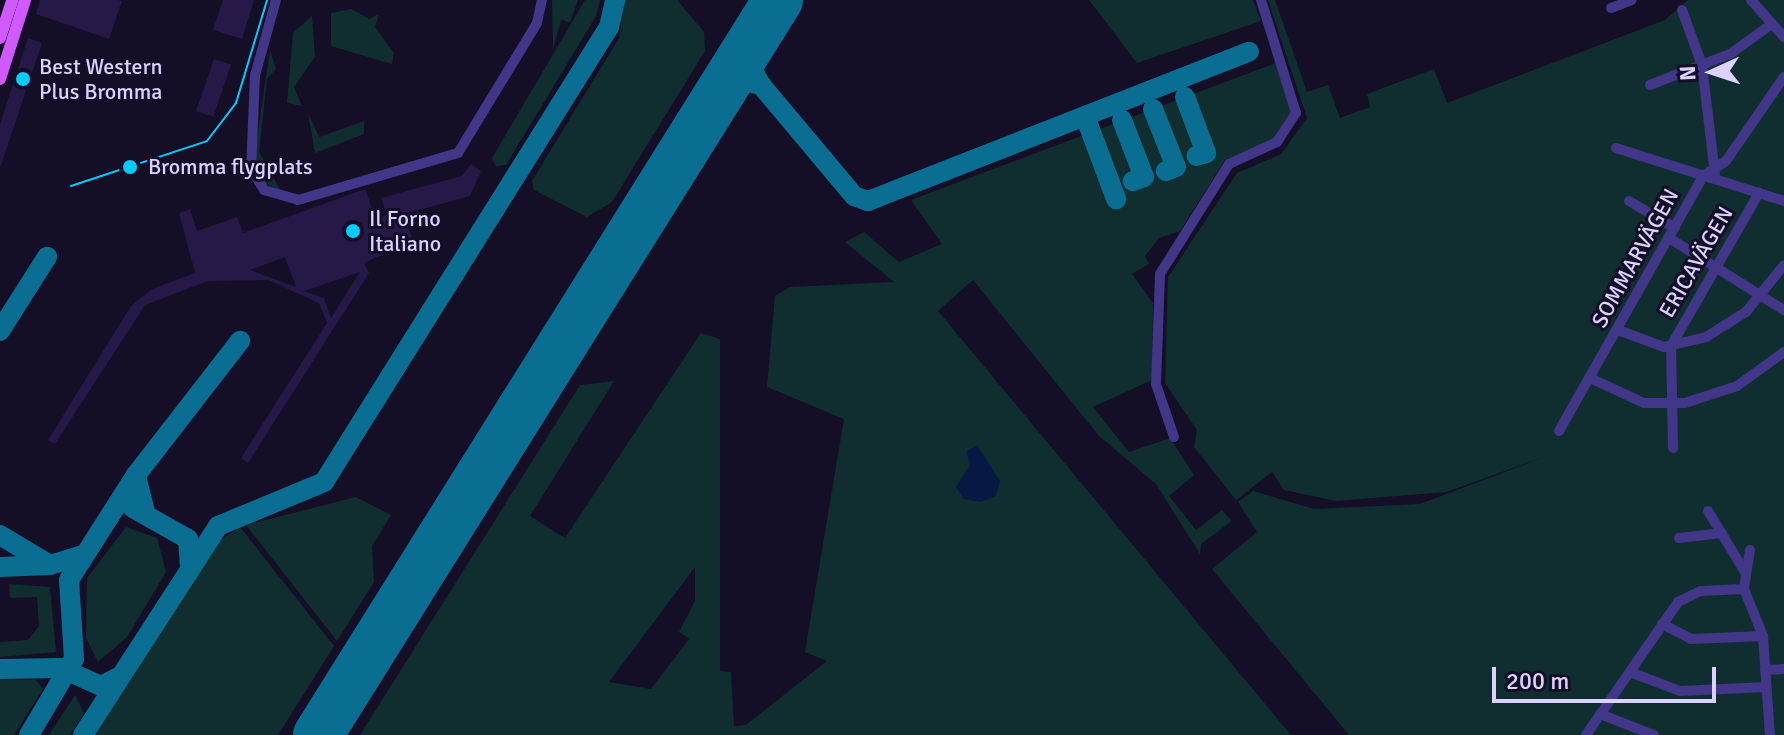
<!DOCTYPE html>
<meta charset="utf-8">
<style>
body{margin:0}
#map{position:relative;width:1784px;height:735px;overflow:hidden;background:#140e26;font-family:Signika,sans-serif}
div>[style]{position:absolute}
.green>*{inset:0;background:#102e30}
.water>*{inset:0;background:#081845}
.taxiway>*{height:20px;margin:-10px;padding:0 10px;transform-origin:10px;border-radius:10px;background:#0a6e92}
.runway>*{height:50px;margin:-25px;padding:0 25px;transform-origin:25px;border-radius:25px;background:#0a6e92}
.building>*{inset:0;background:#261947;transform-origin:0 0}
.minor>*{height:10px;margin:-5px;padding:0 5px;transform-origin:5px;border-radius:5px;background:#413687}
.major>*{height:12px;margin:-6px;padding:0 6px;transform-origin:6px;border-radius:6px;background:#d059ff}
.tram>*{height:2px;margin:-1px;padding:0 1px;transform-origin:1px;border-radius:1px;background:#00cdfd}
.dots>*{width:22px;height:22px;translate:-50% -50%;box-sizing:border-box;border:4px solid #140e26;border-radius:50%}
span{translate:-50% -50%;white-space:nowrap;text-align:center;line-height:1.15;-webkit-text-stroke:6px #140e26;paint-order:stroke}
.poi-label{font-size:22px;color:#dbd2ff}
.left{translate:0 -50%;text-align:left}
.street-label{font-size:22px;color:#dbd2ff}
.north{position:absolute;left:1672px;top:32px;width:80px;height:80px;-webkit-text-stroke:6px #140e26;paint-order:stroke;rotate:267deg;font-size:22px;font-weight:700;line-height:32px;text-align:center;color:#dbd2ff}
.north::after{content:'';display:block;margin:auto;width:28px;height:36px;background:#dbd2ff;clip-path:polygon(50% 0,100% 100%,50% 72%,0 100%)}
.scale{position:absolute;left:1492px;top:667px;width:224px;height:36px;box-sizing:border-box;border:4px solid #dbd2ff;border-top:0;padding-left:10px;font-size:24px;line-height:28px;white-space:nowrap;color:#dbd2ff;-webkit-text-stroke:6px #140e26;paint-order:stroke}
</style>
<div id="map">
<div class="green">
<div style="clip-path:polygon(552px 0,578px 0,570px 22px,561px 20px,553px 49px)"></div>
<div style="clip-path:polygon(585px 0,600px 0,596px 16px,506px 165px,496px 166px,492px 158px)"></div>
<div style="clip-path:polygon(625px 0,677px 0,704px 32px,705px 51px,612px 202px,587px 217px,534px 190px,532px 181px,619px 38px)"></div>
<div style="clip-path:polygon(1089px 0,1253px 0,1261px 21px,1137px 63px)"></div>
<div style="clip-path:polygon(1268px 0,1275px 0,1307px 92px,1328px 85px,1340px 118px,1370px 107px,1367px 94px,1434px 69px,1447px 103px,1665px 20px,1688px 0,1784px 0,1784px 735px,1349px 735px,1212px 569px,1257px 532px,1238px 502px,1253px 491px,1314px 509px,1420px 504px,1547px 456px,1446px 492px,1336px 501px,1284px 490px,1272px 472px,1236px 500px,1194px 447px,1197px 430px,1165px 383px,1168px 277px,1237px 173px,1281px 154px,1307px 118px)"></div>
<div style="clip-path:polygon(351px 9px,369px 19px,379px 14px,375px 27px,394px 53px,392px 64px,331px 46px,331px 13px)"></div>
<div style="clip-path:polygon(312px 16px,315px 57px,294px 87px,302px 106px,287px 103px,293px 33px)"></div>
<div style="clip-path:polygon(270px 50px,276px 69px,267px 79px,259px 152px,281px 191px,262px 182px,255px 152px)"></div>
<div style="clip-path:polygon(evenodd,1276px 63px,1293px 108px,1272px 141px,1225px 160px,1180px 231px,1159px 238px,1145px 256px,1149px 264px,1132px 274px,1153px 303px,1152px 380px,1093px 407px,1129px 452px,1170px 438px,1194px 475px,1169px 496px,1196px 530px,1222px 510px,1232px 521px,1201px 544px,1200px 554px,1156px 484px,1099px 436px,973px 280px,938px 311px,1291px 735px,360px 735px,580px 385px,614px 381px,530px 516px,565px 538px,701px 333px,720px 339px,720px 671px,731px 672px,734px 726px,746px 725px,827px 661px,805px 652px,844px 419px,767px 387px,775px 296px,790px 287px,894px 282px,845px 242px,864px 232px,899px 262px,942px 244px,911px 200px,1276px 63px,695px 567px,695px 601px,679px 632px,689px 639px,651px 689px,609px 682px,695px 567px)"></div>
<div style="clip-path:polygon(308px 113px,319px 137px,364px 121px,364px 134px,315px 153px)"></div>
<div style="clip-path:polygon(356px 497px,391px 515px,372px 546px,374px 582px,337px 641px,246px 525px)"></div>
<div style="clip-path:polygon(126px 527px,157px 538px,166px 572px,127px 637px,98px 662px,86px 638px,87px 578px)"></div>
<div style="clip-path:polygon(240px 527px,334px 646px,278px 735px,93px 735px,211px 547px)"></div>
<div style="clip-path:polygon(9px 584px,50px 587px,56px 652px,0 657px,0 642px,28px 640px,39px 626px,37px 597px,10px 598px)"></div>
<div style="clip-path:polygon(0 680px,36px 680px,43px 689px,14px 735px,0 735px)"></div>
<div style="clip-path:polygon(75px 695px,84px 713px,70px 735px,49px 735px)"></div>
</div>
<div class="water">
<div style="clip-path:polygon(977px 445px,1000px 481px,996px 496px,981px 502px,964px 499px,956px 487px,969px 466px,967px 451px)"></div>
</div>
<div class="taxiway">
<div style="left:761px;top:85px;width:145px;rotate:50deg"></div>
<div style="left:854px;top:196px;width:15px;rotate:20deg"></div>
<div style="left:868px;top:201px;width:409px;rotate:-21.4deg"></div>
<div style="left:720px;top:93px;width:22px;rotate:-36deg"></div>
<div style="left:738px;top:80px;width:24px;rotate:12deg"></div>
<div style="left:761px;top:85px;width:21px;rotate:-119deg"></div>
<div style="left:751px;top:67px;width:28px;rotate:-84deg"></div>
<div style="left:1185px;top:97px;width:60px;rotate:69.4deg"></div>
<div style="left:1206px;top:153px;width:10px;rotate:163deg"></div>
<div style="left:1153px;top:109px;width:62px;rotate:68.4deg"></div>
<div style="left:1176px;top:167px;width:11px;rotate:158deg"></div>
<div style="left:1085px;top:116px;width:89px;rotate:69.5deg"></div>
<div style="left:1122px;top:120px;width:61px;rotate:68.9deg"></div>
<div style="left:1144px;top:177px;width:12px;rotate:160deg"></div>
<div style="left:0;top:331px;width:88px;rotate:-57.6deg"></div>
<div style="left:133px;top:508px;width:63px;rotate:29.4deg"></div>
<div style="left:188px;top:539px;width:26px;rotate:86deg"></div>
<div style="left:144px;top:508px;width:34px;rotate:-104deg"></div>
<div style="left:136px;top:475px;width:170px;rotate:-52.2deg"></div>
<div style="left:0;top:535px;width:58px;rotate:31deg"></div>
<div style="left:50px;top:565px;width:34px;rotate:-17deg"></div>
<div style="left:0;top:567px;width:50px;rotate:-2.3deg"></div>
<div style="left:0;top:669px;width:61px;rotate:-0.9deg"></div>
<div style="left:61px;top:668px;width:44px;rotate:24.2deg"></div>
<div style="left:101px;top:686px;width:20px;rotate:-27deg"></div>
<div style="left:29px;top:735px;width:88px;rotate:-59.4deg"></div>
<div style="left:74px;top:659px;width:79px;rotate:-93.6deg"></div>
<div style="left:69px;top:580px;width:125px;rotate:-57.5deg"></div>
<div style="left:83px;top:735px;width:249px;rotate:-57.1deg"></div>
<div style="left:218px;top:526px;width:115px;rotate:-22.5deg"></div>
<div style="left:324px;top:482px;width:537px;rotate:-57.94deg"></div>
<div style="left:609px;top:27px;width:28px;rotate:-77deg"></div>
</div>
<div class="runway">
<div style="left:318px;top:735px;width:867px;rotate:-57.96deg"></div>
</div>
<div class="building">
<div style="clip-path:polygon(40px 0,117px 0,122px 1px,109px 39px,36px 14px)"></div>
<div style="clip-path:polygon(223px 0,254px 0,242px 39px,213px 30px)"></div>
<div style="clip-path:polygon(28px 38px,42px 43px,0 168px,0 124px)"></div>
<div style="left:214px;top:59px;width:18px;height:55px;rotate:19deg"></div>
<div style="clip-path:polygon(evenodd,471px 164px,481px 171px,470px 196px,404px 214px,413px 240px,364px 263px,369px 273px,248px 463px,241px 458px,327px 323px,319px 303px,268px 280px,208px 281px,145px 305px,55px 444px,48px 440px,131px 306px,152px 289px,195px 273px,179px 213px,190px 209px,197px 231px,237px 217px,243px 233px,365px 189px,376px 219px,387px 215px,381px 198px,462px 176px,471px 164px,285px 257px,296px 287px,250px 270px,285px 257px,471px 164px,360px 272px,331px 318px,324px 298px,304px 291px,360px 272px)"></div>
</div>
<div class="minor">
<div style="left:276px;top:0;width:78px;rotate:105.6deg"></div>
<div style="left:255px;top:75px;width:94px;rotate:92.4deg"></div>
<div style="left:251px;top:169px;width:25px;rotate:58deg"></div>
<div style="left:264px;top:190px;width:35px;rotate:16deg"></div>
<div style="left:298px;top:200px;width:167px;rotate:-16.4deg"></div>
<div style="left:458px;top:153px;width:152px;rotate:-58.7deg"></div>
<div style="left:537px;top:23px;width:24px;rotate:-78deg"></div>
<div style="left:1751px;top:0;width:50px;rotate:48.3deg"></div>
<div style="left:1611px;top:8px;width:22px;rotate:-21deg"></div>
<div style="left:1682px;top:10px;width:59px;rotate:70deg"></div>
<div style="left:1702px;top:65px;width:110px;rotate:83.2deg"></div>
<div style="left:1650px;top:85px;width:86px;rotate:-21.2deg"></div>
<div style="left:1730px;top:54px;width:52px;rotate:-35.5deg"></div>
<div style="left:1616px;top:148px;width:176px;rotate:17.5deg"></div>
<div style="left:1629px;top:201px;width:53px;rotate:30.4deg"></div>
<div style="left:1669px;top:238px;width:136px;rotate:32.1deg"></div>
<div style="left:1618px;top:330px;width:49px;rotate:20.3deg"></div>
<div style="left:1664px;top:347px;width:43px;rotate:-13.4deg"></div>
<div style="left:1706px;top:337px;width:47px;rotate:-32deg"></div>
<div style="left:1746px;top:312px;width:60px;rotate:-51deg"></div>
<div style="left:1590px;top:378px;width:60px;rotate:24.8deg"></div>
<div style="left:1644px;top:403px;width:41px"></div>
<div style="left:1685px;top:403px;width:55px;rotate:-18.1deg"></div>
<div style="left:1737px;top:386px;width:58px;rotate:-35.9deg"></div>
<div style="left:1559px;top:431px;width:293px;rotate:-60.5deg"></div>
<div style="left:1703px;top:176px;width:27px;rotate:-33deg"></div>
<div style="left:1726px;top:161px;width:102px;rotate:-55.4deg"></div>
<div style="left:1174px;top:437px;width:56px;rotate:-108.8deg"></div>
<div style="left:1156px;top:384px;width:110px;rotate:-87.9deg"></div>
<div style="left:1160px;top:274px;width:130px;rotate:-57.9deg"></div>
<div style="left:1229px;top:164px;width:53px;rotate:-24.6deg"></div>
<div style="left:1277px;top:142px;width:35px;rotate:-57deg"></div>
<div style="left:1296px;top:113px;width:118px;rotate:-107.2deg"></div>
<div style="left:1673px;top:448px;width:102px;rotate:-91.1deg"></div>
<div style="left:1671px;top:346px;width:177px;rotate:-60.1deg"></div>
<div style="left:1708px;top:511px;width:71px;rotate:58.8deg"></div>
<div style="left:1679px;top:538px;width:43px;rotate:-6.6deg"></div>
<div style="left:1750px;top:550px;width:39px;rotate:99deg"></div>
<div style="left:1744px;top:589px;width:51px;rotate:68deg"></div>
<div style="left:1763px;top:636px;width:99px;rotate:86deg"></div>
<div style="left:1662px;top:624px;width:33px;rotate:27deg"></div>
<div style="left:1691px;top:639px;width:72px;rotate:-2.4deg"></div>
<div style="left:1765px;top:670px;width:19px;rotate:-3deg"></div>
<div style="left:1630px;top:672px;width:53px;rotate:20.8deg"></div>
<div style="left:1680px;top:691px;width:86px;rotate:-2.7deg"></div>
<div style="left:1600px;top:714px;width:58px;rotate:21.3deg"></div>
<div style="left:1586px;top:735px;width:162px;rotate:-55.3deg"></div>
<div style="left:1678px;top:602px;width:25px;rotate:-26deg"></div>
<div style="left:1701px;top:591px;width:43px;rotate:-2.7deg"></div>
</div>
<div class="major">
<div style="left:0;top:38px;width:40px;rotate:-72deg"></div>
<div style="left:0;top:79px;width:83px;rotate:-72.4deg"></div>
</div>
<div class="tram">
<div style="left:71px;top:186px;width:143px;rotate:-18.3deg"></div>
<div style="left:207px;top:141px;width:48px;rotate:-52.7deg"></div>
<div style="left:236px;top:103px;width:108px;rotate:-73.2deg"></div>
</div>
<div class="dots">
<div style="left:23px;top:79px;background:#00cdfd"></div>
<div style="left:130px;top:167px;background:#00cdfd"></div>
<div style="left:353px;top:231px;background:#00cdfd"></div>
</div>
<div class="poi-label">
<span class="left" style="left:39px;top:79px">Best Western<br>Plus Bromma</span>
<span class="left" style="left:148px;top:167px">Bromma flygplats</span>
<span class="left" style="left:369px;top:231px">Il Forno<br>Italiano</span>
</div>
<div class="street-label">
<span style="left:1635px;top:258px;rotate:-61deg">SOMMARVÄGEN</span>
<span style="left:1696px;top:262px;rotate:-60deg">ERICAVÄGEN</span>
</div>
<div class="north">N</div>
<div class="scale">200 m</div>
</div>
